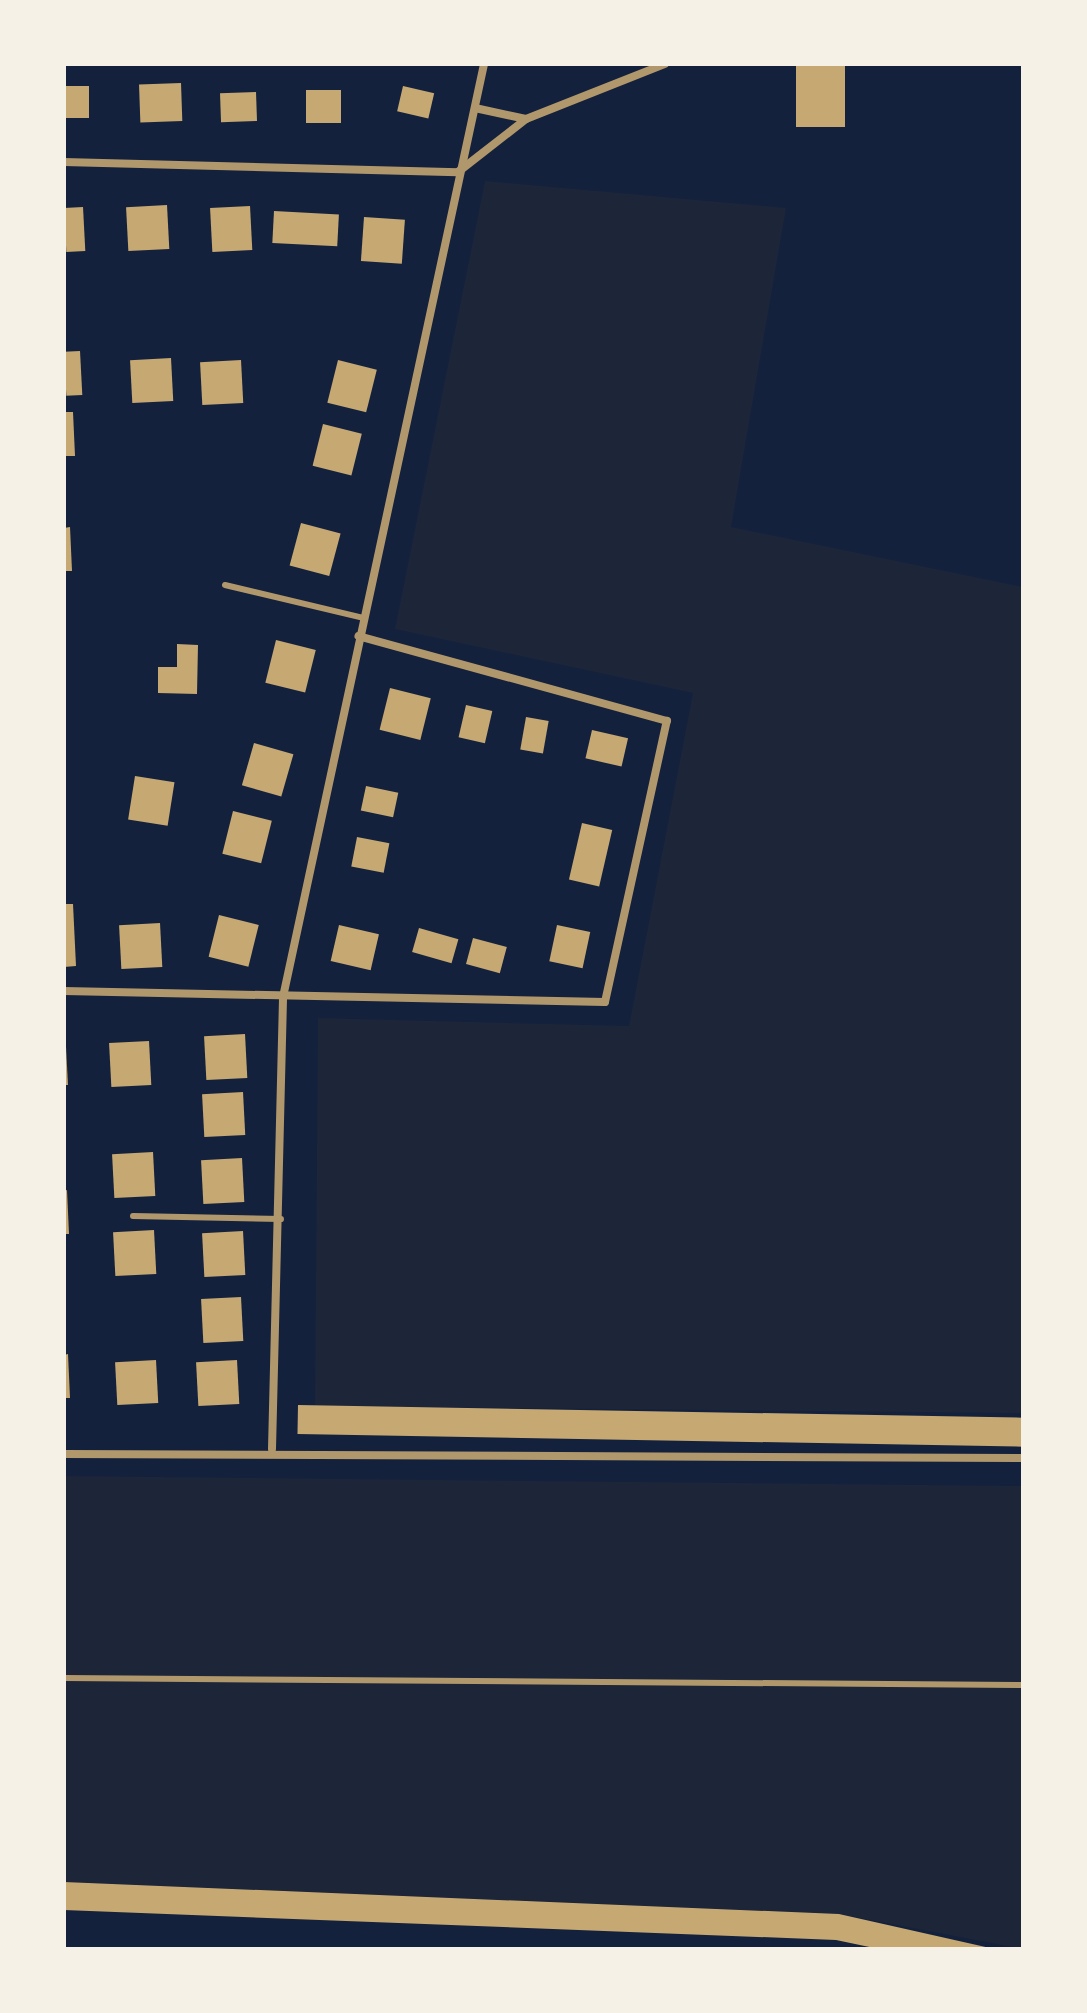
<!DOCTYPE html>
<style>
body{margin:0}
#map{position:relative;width:1087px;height:2013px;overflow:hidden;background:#14213d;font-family:"PT Sans",sans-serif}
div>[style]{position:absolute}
.green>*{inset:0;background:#1d2539}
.building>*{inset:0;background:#c6a872;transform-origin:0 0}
.service>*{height:6px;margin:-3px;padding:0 3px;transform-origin:3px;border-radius:3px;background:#b1986c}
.minor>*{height:8px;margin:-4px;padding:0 4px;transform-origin:4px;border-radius:4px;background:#b1986c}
span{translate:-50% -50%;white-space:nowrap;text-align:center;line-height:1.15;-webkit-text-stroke:6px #f6f1e7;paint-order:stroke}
.frame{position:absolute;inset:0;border:66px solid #f6f1e7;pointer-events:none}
</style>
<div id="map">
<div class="green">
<div style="clip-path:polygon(485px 181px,786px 208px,731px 527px,1023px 587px,1023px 1413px,315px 1406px,318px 1018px,629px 1026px,693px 693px,395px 629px)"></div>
<div style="clip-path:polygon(64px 1476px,1023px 1486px,1023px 1949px,839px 1914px,64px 1882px)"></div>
</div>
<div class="building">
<div style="left:796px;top:64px;width:49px;height:63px"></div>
<div style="left:181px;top:83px;width:38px;height:42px;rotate:88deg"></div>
<div style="left:89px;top:86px;width:32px;height:25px;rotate:90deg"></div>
<div style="left:403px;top:86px;width:32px;height:26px;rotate:13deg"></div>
<div style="left:306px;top:90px;width:35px;height:33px"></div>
<div style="left:256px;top:92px;width:29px;height:36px;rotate:88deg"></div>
<div style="left:167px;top:205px;width:44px;height:41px;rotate:87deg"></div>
<div style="left:250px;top:206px;width:44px;height:40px;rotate:87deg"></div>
<div style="left:83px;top:207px;width:44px;height:19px;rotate:87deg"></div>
<div style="left:274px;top:211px;width:65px;height:32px;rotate:3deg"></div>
<div style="left:364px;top:217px;width:41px;height:44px;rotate:4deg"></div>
<div style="left:80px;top:351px;width:44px;height:16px;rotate:87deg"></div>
<div style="left:171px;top:358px;width:43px;height:41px;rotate:87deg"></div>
<div style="left:241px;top:360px;width:43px;height:41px;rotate:87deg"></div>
<div style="left:338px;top:360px;width:40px;height:44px;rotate:14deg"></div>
<div style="clip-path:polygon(64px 412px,73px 412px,75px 456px,64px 456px)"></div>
<div style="left:323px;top:424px;width:40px;height:43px;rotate:14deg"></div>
<div style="left:301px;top:523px;width:41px;height:44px;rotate:15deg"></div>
<div style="clip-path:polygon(70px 527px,72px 571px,64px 571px,64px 528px)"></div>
<div style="left:276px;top:640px;width:41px;height:44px;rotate:14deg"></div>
<div style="clip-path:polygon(177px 644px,198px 645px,197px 694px,158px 693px,158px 667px,177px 667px)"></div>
<div style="left:390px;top:688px;width:42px;height:43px;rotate:14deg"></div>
<div style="left:466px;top:705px;width:27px;height:33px;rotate:13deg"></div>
<div style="left:526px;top:717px;width:23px;height:33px;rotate:10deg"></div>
<div style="left:592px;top:730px;width:37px;height:29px;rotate:13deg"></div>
<div style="left:254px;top:743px;width:41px;height:44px;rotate:16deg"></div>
<div style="left:135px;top:776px;width:40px;height:44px;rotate:9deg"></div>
<div style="left:366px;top:786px;width:33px;height:25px;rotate:12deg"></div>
<div style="left:233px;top:811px;width:40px;height:44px;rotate:14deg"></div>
<div style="left:582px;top:823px;width:31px;height:58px;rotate:13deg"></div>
<div style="left:357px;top:837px;width:33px;height:30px;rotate:11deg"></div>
<div style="clip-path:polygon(64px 904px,73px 904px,76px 966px,64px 967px)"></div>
<div style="left:219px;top:915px;width:41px;height:43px;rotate:14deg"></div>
<div style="left:160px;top:923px;width:44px;height:41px;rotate:87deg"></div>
<div style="left:339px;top:925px;width:41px;height:37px;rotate:13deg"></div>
<div style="left:557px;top:925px;width:34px;height:37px;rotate:12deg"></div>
<div style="left:419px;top:928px;width:41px;height:25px;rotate:16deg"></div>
<div style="left:473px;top:938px;width:35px;height:27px;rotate:15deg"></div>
<div style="left:245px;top:1034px;width:44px;height:41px;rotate:87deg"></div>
<div style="left:149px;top:1041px;width:44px;height:40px;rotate:87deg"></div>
<div style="clip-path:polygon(64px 1047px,66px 1047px,68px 1085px,64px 1085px)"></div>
<div style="left:243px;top:1092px;width:43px;height:41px;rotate:87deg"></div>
<div style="left:153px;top:1152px;width:44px;height:41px;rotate:87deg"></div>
<div style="left:242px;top:1158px;width:44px;height:41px;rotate:87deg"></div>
<div style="clip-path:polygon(67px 1190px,69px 1234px,64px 1234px,64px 1191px)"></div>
<div style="left:154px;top:1230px;width:44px;height:41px;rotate:87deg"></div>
<div style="left:243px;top:1231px;width:44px;height:41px;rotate:87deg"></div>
<div style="left:241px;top:1297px;width:44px;height:40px;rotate:87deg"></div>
<div style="clip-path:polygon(68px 1354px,70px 1398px,64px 1398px,64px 1355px)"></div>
<div style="left:156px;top:1360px;width:43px;height:41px;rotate:87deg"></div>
<div style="left:237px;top:1360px;width:44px;height:41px;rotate:87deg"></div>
<div style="left:298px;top:1405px;width:725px;height:29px;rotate:1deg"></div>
<div style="clip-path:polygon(64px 1882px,839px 1914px,990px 1948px,879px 1949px,836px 1940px,64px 1910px)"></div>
</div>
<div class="service">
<div style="left:225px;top:585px;width:142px;rotate:13.4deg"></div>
<div style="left:133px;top:1216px;width:148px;rotate:1.2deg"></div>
<div style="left:64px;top:1678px;width:959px;rotate:0.42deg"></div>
</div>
<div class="minor">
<div style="left:475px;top:108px;width:52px;rotate:12.2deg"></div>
<div style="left:64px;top:162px;width:394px;rotate:1.5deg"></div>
<div style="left:458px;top:172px;width:86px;rotate:-37.9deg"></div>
<div style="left:526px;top:119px;width:149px;rotate:-21.6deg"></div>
<div style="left:64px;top:991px;width:541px;rotate:1.16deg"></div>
<div style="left:605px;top:1002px;width:288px;rotate:-77.6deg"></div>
<div style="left:667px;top:721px;width:320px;rotate:-164.6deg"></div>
<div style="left:272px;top:1449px;width:452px;rotate:-88.6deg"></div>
<div style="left:283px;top:997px;width:954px;rotate:-77.84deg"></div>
<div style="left:64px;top:1454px;width:959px;rotate:0.24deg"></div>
</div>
<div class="frame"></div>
</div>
